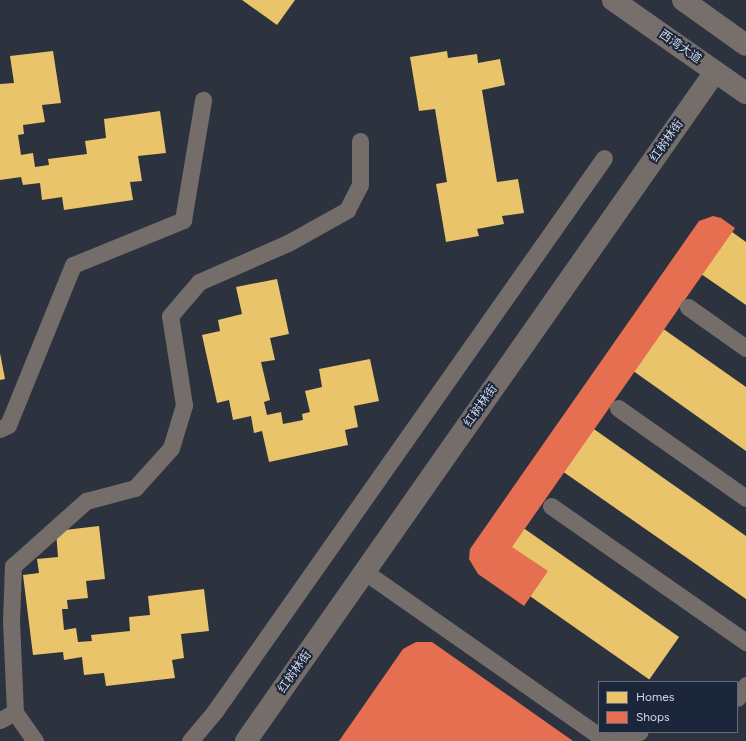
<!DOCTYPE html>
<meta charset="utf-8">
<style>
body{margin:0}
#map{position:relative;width:746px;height:741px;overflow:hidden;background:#2d333e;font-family:Figtree,"Noto Sans SC",sans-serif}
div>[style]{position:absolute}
.homes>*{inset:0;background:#e9c46a;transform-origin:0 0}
.shops>*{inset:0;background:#e76f51}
.lane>*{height:17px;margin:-8.5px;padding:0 8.5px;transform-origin:8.5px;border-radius:8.5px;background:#746d69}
.street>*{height:22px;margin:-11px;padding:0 11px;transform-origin:11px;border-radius:11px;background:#746d69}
.secondary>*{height:22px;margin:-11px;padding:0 11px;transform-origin:11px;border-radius:11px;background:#776f6c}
span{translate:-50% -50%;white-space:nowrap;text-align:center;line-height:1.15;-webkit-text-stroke:4px #1c263b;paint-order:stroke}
.street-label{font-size:12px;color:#d0d8e6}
.legend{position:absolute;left:598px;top:681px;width:140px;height:52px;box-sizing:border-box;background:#1c263b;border:1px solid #646d7f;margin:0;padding:5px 7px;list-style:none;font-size:12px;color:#d0d8e6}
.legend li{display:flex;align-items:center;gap:8px;height:20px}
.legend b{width:20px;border:1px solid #646d7f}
</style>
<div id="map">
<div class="homes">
<div style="clip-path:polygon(242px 0,295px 0,277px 25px)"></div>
<div style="clip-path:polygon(53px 51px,61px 103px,42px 105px,45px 122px,23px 125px,24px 134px,18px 135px,21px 155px,33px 153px,35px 167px,49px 165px,48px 159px,87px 154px,85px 141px,106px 138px,104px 119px,160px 111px,166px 153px,138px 156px,142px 181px,130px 182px,133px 200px,64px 210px,62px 197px,42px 200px,40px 183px,23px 185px,21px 177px,0 180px,0 84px,14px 83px,10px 56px)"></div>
<div style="clip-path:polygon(447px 51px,448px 58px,477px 54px,478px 63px,500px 59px,505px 85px,482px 90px,497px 182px,518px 179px,524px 213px,502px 216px,504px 224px,477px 229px,479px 236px,446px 242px,436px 184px,447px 182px,435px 109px,419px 111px,410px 57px)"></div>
<div style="clip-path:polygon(721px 224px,746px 242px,746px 305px,691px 267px)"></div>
<div style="clip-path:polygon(277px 279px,289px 334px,270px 338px,275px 360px,261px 362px,270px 400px,264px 402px,267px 415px,281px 412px,283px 424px,303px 420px,302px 414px,310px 412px,305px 391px,322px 387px,319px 369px,370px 359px,379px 401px,354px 406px,358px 427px,345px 430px,348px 445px,269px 462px,262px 431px,254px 433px,251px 416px,233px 420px,229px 400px,217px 403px,202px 335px,220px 331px,218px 320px,242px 314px,236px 287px)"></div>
<div style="clip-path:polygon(652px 321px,746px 387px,746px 451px,622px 363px)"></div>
<div style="clip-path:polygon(0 353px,5px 379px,0 380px)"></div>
<div style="clip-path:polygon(581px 420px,746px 536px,746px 599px,552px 464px)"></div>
<div style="left:512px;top:520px;width:204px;height:52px;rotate:35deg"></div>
<div style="clip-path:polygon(99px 526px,105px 579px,86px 581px,88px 598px,67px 600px,68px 609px,62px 609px,64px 630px,76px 628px,78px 642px,92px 641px,91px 635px,130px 631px,129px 617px,150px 615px,148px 596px,204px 589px,209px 631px,181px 634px,184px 658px,172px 660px,175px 678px,106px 686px,104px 673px,84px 675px,82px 657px,64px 660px,63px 652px,33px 655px,23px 575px,39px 573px,37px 559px,58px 557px,56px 531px)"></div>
<div style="clip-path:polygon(398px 692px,415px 693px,483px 741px,350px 741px,381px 697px)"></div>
</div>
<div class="shops">
<div style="clip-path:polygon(713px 216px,721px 218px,735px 228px,512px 547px,548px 571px,524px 606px,478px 574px,469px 559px,470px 549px,699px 221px)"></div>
<div style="clip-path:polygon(416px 642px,432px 642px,573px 741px,339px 741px,403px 649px)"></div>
</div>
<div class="lane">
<div style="left:688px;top:307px;width:71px;rotate:35.3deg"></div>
<div style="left:618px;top:408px;width:156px;rotate:35.1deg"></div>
<div style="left:0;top:429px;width:9px;rotate:-27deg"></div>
<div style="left:8px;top:425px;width:173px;rotate:-67.9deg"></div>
<div style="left:73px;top:265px;width:119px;rotate:-22.2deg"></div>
<div style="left:183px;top:220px;width:122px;rotate:-80.5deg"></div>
<div style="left:551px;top:506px;width:238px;rotate:34.9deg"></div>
<div style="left:365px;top:572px;width:294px;rotate:35deg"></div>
<div style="left:737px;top:698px;width:16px;rotate:-55deg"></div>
<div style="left:0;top:720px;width:17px;rotate:-28deg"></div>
<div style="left:35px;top:741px;width:35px;rotate:-125deg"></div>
<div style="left:15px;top:712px;width:90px;rotate:-92.5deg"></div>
<div style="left:11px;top:622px;width:56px;rotate:-88deg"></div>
<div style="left:13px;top:566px;width:98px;rotate:-41.7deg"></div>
<div style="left:86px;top:501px;width:51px;rotate:-14.9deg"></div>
<div style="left:135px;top:488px;width:54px;rotate:-48deg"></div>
<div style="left:171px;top:448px;width:45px;rotate:-73.2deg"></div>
<div style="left:184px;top:405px;width:90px;rotate:-98.9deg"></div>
<div style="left:170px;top:316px;width:45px;rotate:-49.5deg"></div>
<div style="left:199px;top:282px;width:97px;rotate:-23.7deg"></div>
<div style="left:288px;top:243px;width:68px;rotate:-29.2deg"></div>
<div style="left:347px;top:210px;width:28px;rotate:-63deg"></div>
<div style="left:360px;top:185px;width:44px;rotate:-90deg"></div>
<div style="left:190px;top:741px;width:39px;rotate:-50deg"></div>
<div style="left:215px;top:711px;width:676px;rotate:-54.88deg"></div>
<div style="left:613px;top:741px;width:28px;rotate:-19deg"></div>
</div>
<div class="street">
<div style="left:246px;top:741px;width:817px;rotate:-54.97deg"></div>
</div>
<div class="secondary">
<div style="left:613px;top:0;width:162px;rotate:35deg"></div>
<div style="left:683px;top:0;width:77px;rotate:35.5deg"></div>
</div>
<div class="street-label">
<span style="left:680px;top:47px;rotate:35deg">西湾大道</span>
<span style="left:667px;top:141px;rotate:-55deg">红树林街</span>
<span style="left:481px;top:406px;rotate:-55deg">红树林街</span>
<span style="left:295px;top:672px;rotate:-55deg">红树林街</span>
</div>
<ul class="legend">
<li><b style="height:11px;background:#e9c46a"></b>Homes</li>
<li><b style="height:11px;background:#e76f51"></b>Shops</li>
</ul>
</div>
